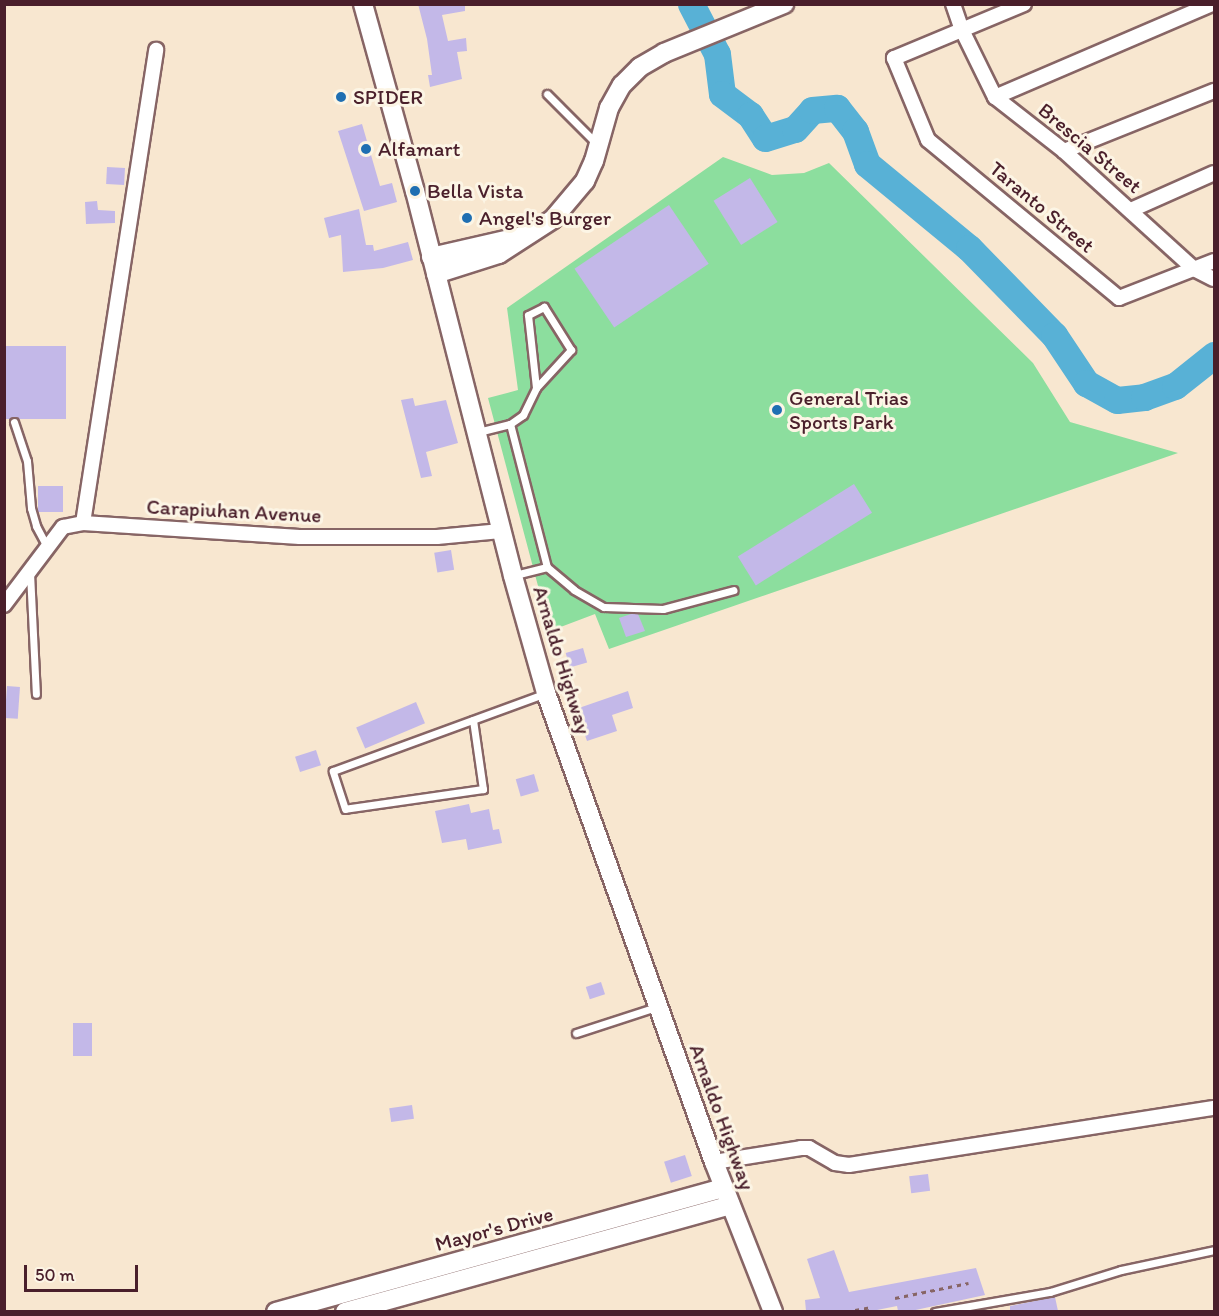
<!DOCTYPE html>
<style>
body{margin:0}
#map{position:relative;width:1219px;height:1316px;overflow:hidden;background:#f8e7d0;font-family:Itim,sans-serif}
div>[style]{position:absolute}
.green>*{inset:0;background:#8cde9e}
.river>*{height:27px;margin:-13.5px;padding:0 13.5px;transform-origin:13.5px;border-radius:13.5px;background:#58b1d6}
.building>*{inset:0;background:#c3b8e8;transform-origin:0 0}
.path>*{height:3px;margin-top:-1.5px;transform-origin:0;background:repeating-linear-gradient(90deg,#876565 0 4.5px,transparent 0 9px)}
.roads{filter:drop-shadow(2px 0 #876565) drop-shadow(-2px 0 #876565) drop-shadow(0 2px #876565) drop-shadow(0 -2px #876565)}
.lane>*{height:7px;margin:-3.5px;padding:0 3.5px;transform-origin:3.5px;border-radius:3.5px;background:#fff}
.street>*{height:14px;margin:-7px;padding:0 7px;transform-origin:7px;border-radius:7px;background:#fff}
.secondary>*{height:18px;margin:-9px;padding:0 9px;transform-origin:9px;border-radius:9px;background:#fff}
.dots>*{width:16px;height:16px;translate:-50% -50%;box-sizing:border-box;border:3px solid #fcf5e5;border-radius:50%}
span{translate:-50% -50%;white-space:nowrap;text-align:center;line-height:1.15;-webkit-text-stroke:6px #fcf5e5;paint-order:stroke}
.poi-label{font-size:21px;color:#4a1f2b}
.left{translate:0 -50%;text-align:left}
.street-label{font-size:21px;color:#4a1f2b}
.frame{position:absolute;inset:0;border:6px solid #4a1f2b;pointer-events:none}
.scale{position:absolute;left:24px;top:1265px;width:114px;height:27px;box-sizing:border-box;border:3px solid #4a1f2b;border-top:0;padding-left:8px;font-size:18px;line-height:21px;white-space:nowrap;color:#4a1f2b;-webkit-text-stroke:4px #fcf5e5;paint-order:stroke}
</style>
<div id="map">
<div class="green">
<div style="clip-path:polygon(723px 157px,772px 175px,804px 173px,829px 163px,1033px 363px,1070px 422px,1178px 453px,609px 649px,595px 614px,550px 631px,488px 398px,518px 390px,507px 308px)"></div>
</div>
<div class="river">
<div style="left:691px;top:4px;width:56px;rotate:62.5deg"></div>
<div style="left:717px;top:54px;width:40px;rotate:82.9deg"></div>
<div style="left:722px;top:94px;width:35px;rotate:37deg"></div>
<div style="left:750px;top:115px;width:27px;rotate:57deg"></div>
<div style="left:765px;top:138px;width:31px;rotate:-17deg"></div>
<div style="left:795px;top:129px;width:25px;rotate:-48deg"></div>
<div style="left:812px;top:110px;width:25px;rotate:-5deg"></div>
<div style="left:837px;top:108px;width:29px;rotate:52deg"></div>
<div style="left:855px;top:131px;width:35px;rotate:70deg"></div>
<div style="left:867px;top:164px;width:132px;rotate:39.5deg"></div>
<div style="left:969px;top:248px;width:122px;rotate:45.7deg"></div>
<div style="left:1054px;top:335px;width:58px;rotate:56.3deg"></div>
<div style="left:1086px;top:383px;width:35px;rotate:29deg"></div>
<div style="left:1117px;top:400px;width:27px;rotate:-6deg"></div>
<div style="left:1144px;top:397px;width:33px;rotate:-20deg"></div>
<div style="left:1175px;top:386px;width:50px;rotate:-38.5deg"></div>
</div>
<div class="building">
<div style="clip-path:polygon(418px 4px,465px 4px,465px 11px,442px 15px,448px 41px,466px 38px,467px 51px,457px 52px,462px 79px,430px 87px,428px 75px,432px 75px,427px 39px)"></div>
<div style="clip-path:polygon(362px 124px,380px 186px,392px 183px,397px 202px,364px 211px,338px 131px)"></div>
<div style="left:107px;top:167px;width:18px;height:17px;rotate:3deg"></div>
<div style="left:750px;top:178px;width:52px;height:43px;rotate:58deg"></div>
<div style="clip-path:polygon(97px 201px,98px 210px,115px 211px,115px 223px,86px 224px,85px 202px)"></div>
<div style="left:669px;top:205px;width:71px;height:114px;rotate:56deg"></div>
<div style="clip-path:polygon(359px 209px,366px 245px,373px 245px,374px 251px,408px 242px,413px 260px,383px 268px,343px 272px,341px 235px,329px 238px,324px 218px)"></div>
<div style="left:4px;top:346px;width:62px;height:73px"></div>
<div style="clip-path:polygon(413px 398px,415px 406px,446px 400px,458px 443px,426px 452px,432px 476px,421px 478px,401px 400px)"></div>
<div style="left:854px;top:484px;width:34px;height:137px;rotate:58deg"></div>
<div style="left:38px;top:486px;width:25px;height:26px"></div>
<div style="left:451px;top:550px;width:20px;height:17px;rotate:81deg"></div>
<div style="clip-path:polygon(631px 614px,638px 614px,645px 631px,626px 637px,619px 618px)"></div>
<div style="left:583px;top:648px;width:15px;height:18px;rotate:74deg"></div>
<div style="left:7px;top:686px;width:13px;height:32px;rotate:4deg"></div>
<div style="clip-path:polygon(628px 691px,633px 708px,612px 715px,617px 731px,587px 741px,576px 709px)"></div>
<div style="left:416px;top:702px;width:23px;height:65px;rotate:67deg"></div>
<div style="left:316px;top:750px;width:16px;height:22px;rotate:72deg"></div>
<div style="left:534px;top:774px;width:18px;height:19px;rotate:74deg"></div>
<div style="clip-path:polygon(469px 804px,471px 813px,489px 809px,493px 830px,499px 829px,502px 843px,468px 850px,466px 839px,442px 843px,435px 811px)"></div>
<div style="left:601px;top:982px;width:13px;height:16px;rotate:72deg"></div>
<div style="left:73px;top:1023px;width:19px;height:33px"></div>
<div style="left:412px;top:1105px;width:14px;height:23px;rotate:82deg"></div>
<div style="left:685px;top:1155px;width:22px;height:22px;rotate:72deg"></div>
<div style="left:928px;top:1174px;width:17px;height:19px;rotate:83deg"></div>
<div style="clip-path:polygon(834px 1250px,849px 1292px,976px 1268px,985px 1295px,911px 1311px,898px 1311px,897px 1306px,872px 1311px,806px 1311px,805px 1300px,820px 1298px,807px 1259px)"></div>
<div style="clip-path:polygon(1055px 1297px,1058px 1311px,1010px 1311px,1010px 1306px)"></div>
</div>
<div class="path">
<div style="left:895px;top:1298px;width:75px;rotate:-11.6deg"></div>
<div style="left:855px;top:1310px;width:17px;rotate:-10deg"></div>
</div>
<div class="roads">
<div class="lane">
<div style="left:547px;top:94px;width:71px;rotate:45deg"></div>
<div style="left:14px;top:422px;width:41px;rotate:71.6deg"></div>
<div style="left:27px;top:461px;width:47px;rotate:85.1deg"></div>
<div style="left:31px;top:508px;width:19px;rotate:74deg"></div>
<div style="left:36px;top:526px;width:24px;rotate:62deg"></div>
<div style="left:510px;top:424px;width:148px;rotate:75.5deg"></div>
<div style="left:547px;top:567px;width:33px;rotate:166deg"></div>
<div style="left:478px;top:432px;width:33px;rotate:-14deg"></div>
<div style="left:510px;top:424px;width:16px;rotate:-35deg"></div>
<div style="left:523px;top:415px;width:30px;rotate:-64deg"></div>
<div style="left:536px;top:388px;width:52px;rotate:-47.4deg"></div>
<div style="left:571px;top:350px;width:51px;rotate:-122.1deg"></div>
<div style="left:544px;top:307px;width:18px;rotate:153deg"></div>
<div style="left:528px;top:315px;width:73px;rotate:83.7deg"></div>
<div style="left:547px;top:567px;width:35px;rotate:40deg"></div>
<div style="left:574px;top:590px;width:34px;rotate:30deg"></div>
<div style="left:604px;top:607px;width:59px;rotate:1.9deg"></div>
<div style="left:663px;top:609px;width:73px;rotate:-15deg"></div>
<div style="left:30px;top:573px;width:121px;rotate:87.2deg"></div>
<div style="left:473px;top:720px;width:70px;rotate:81.8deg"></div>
<div style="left:483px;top:789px;width:139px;rotate:171.8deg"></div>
<div style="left:345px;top:809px;width:40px;rotate:-108deg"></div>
<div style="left:333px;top:771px;width:227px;rotate:-20.1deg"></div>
<div style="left:576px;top:1033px;width:84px;rotate:-18deg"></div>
<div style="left:935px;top:1312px;width:117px;rotate:-9.9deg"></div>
<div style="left:1050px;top:1292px;width:74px;rotate:-17.2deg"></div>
<div style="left:1121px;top:1270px;width:95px;rotate:-12.1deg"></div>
</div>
<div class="street">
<div style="left:953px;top:4px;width:28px;rotate:71deg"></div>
<div style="left:962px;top:30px;width:75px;rotate:63.8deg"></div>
<div style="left:995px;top:97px;width:88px;rotate:38deg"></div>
<div style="left:1064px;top:151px;width:176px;rotate:42.2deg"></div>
<div style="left:1194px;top:269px;width:22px;rotate:27deg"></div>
<div style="left:1024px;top:4px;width:141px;rotate:157.4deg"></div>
<div style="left:894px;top:58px;width:89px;rotate:67.5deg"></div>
<div style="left:928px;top:140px;width:248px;rotate:39.6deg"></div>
<div style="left:1119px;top:298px;width:102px;rotate:-21.3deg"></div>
<div style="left:995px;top:97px;width:236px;rotate:-23.2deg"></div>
<div style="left:1064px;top:151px;width:162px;rotate:-21.8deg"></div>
<div style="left:1131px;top:210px;width:91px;rotate:-24deg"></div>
<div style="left:83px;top:523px;width:479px;rotate:-81.2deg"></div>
<div style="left:4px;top:605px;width:98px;rotate:-52.9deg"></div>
<div style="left:63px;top:527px;width:20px;rotate:-11deg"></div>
<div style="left:83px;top:523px;width:217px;rotate:3.7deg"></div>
<div style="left:300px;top:537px;width:137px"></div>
<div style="left:437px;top:537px;width:64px;rotate:-5.4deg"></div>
<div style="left:714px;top:1162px;width:88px;rotate:-9.1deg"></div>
<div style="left:801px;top:1148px;width:8px"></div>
<div style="left:809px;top:1148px;width:30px;rotate:30deg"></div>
<div style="left:835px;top:1163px;width:14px;rotate:8deg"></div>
<div style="left:849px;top:1165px;width:369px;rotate:-8.9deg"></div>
</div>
<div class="secondary">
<div style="left:363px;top:4px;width:194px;rotate:74.5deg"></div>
<div style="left:415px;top:191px;width:397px;rotate:75.7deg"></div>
<div style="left:513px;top:576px;width:122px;rotate:74.2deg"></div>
<div style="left:546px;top:693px;width:498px;rotate:70.3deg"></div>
<div style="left:714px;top:1162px;width:161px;rotate:68.5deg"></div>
<div style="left:431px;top:257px;width:94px;rotate:-12.9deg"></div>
<div style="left:436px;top:274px;width:66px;rotate:-17.6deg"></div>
<div style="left:499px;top:254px;width:64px;rotate:-32.9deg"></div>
<div style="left:553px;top:219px;width:50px;rotate:-49.9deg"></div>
<div style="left:585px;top:181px;width:22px;rotate:-66deg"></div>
<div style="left:594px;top:161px;width:55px;rotate:-74.2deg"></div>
<div style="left:609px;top:108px;width:26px;rotate:-61deg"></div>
<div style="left:622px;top:85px;width:25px;rotate:-45deg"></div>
<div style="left:640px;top:67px;width:28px;rotate:-30deg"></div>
<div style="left:664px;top:53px;width:130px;rotate:-22.2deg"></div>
<div style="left:276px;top:1312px;width:465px;rotate:-15.5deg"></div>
<div style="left:345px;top:1312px;width:400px;rotate:-15.5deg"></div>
</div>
</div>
<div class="dots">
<div style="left:341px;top:97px;background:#1f6fb2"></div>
<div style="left:366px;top:149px;background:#1f6fb2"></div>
<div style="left:415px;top:191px;background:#1f6fb2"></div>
<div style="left:467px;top:218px;background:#1f6fb2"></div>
<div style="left:777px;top:410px;background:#1f6fb2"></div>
</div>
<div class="poi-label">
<span class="left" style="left:353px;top:97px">SPIDER</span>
<span class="left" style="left:378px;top:149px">Alfamart</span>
<span class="left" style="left:427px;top:191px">Bella Vista</span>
<span class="left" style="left:479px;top:218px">Angel's Burger</span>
<span class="left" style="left:789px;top:410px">General Trias<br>Sports Park</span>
</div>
<div class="street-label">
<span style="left:1090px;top:148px;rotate:40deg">Brescia Street</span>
<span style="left:1042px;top:207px;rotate:40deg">Taranto Street</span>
<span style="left:234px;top:511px;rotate:3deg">Carapiuhan Avenue</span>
<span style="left:562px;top:660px;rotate:73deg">Arnaldo Highway</span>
<span style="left:722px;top:1117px;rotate:70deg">Arnaldo Highway</span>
<span style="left:494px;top:1229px;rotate:-15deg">Mayor's Drive</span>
</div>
<div class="frame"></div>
<div class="scale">50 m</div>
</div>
